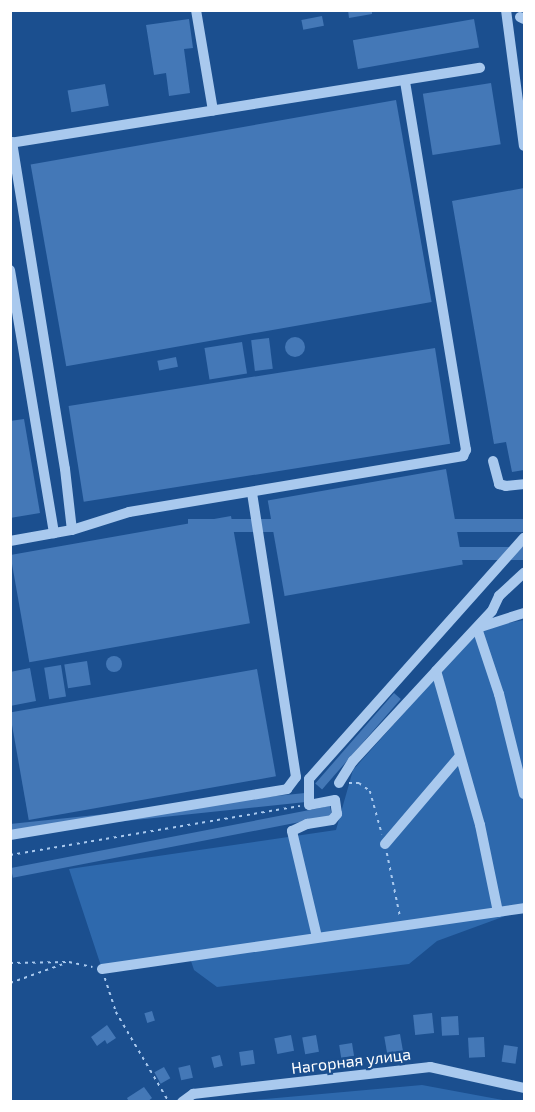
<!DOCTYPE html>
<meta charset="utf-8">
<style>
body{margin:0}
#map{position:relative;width:535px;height:1112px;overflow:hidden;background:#1b4f8f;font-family:"Exo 2",sans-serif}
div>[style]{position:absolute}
.green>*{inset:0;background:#2e69ad}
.building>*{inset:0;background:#4478b7;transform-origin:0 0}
.round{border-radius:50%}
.path>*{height:1.5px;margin-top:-0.75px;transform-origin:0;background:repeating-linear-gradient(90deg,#a9c9ee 0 3px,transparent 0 7.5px)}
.minor>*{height:10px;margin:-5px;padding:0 5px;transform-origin:5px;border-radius:5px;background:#a9c9ee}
span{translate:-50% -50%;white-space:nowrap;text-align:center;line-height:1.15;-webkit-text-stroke:4.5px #1b4f8f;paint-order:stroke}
.street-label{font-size:16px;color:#fff}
.frame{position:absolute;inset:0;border:12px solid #fff;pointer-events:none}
</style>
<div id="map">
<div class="green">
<div style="clip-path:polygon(524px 620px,524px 909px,437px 941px,409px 964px,217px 987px,194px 970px,189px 955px,102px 969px,69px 869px,336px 830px,353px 770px,480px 628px)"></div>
<div style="clip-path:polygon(422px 1085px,508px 1101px,243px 1101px)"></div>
</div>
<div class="building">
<div style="clip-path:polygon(348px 10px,372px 10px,372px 14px,349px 18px)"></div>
<div style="left:322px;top:16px;width:10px;height:21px;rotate:79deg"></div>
<div style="clip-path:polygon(189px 19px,193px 48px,184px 49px,190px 93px,169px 96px,166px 73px,154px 75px,146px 25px)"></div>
<div style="left:474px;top:19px;width:29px;height:123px;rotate:80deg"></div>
<div style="left:491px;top:83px;width:62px;height:69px;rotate:81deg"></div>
<div style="left:105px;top:84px;width:22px;height:38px;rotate:80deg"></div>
<div style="left:396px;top:100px;width:205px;height:371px;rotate:80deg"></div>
<div style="clip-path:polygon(524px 188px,524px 470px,512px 472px,506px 442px,494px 444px,452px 201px)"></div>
<div class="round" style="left:285px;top:337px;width:20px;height:20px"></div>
<div style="left:269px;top:338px;width:31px;height:18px;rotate:83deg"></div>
<div style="left:242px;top:342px;width:32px;height:38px;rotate:81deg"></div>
<div style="left:435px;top:348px;width:97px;height:371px;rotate:81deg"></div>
<div style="left:176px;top:357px;width:10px;height:19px;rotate:79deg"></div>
<div style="clip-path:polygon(24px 419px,40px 513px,10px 518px,10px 421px)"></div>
<div style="left:446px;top:469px;width:97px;height:181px;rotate:80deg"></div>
<div style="left:231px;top:516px;width:109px;height:224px;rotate:80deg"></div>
<div style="left:524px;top:519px;width:13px;height:336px;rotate:90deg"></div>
<div style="left:524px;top:547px;width:13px;height:185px;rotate:90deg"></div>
<div class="round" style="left:106px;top:656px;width:16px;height:16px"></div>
<div style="left:87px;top:661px;width:24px;height:23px;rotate:81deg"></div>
<div style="left:61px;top:665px;width:32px;height:17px;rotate:81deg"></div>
<div style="clip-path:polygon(30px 668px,36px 701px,10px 706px,10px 672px)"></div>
<div style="left:257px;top:669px;width:109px;height:251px;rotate:80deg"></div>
<div style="left:394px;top:693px;width:9px;height:120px;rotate:41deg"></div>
<div style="left:305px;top:793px;width:9px;height:299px;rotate:84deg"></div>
<div style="left:330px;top:806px;width:10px;height:325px;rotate:79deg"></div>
<div style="left:152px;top:1011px;width:10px;height:8px;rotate:73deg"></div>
<div style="left:432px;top:1013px;width:20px;height:19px;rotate:84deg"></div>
<div style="left:458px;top:1016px;width:19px;height:17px;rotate:87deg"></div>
<div style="clip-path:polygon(107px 1025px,116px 1038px,107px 1044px,105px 1040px,97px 1046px,91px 1037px)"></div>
<div style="left:400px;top:1034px;width:17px;height:16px;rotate:80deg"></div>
<div style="left:291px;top:1035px;width:16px;height:17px;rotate:79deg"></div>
<div style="left:316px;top:1035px;width:17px;height:14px;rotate:80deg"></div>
<div style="left:484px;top:1037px;width:20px;height:16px;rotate:87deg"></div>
<div style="left:352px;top:1043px;width:13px;height:13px;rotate:81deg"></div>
<div style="left:504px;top:1045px;width:14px;height:17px;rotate:8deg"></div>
<div style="left:253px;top:1050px;width:14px;height:14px;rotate:82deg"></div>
<div style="left:220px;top:1055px;width:11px;height:9px;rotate:75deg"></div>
<div style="left:190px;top:1065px;width:13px;height:12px;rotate:77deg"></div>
<div style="left:164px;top:1067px;width:13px;height:11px;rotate:61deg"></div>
<div style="clip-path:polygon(144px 1087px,152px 1098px,147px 1102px,129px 1102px,127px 1098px)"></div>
</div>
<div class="path">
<div style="left:349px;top:783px;width:10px"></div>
<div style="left:359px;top:783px;width:14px;rotate:36deg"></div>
<div style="left:370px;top:791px;width:45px;rotate:74.4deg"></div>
<div style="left:387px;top:853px;width:64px;rotate:78.3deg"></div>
<div style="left:10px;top:855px;width:294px;rotate:-9.6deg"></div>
<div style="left:10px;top:963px;width:59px;rotate:-1deg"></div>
<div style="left:69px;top:962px;width:24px;rotate:12deg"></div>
<div style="left:105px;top:978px;width:36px;rotate:72deg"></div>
<div style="left:116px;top:1012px;width:104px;rotate:59.5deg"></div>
<div style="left:10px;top:983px;width:59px;rotate:-19.7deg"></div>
</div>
<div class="minor">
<div style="left:196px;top:10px;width:102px;rotate:80.4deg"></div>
<div style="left:506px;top:10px;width:137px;rotate:82.5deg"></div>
<div style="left:520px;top:17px;width:4px;rotate:27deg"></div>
<div style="left:12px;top:142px;width:331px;rotate:80.8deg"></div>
<div style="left:65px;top:469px;width:61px;rotate:83.5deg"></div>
<div style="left:10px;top:143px;width:476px;rotate:-9.1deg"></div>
<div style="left:10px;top:270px;width:267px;rotate:80.5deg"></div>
<div style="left:493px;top:461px;width:24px;rotate:75deg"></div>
<div style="left:499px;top:484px;width:7px;rotate:16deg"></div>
<div style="left:506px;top:486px;width:18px;rotate:-6deg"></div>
<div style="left:10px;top:541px;width:63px;rotate:-10.1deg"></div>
<div style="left:72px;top:530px;width:60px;rotate:-17.5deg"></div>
<div style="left:129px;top:512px;width:339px;rotate:-9.5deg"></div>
<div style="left:463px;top:456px;width:7px;rotate:-63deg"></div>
<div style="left:466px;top:450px;width:375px;rotate:-99.4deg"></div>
<div style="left:524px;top:613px;width:49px;rotate:162.3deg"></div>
<div style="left:477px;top:628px;width:70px;rotate:71.6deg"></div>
<div style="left:499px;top:694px;width:103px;rotate:76deg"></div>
<div style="left:339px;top:783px;width:26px;rotate:-58deg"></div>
<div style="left:353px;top:761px;width:122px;rotate:-47.3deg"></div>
<div style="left:10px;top:835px;width:281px;rotate:-9.4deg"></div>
<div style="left:287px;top:789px;width:15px;rotate:-53deg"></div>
<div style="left:296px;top:777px;width:288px;rotate:-98.8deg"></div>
<div style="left:385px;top:844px;width:114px;rotate:-49.6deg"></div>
<div style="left:498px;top:912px;width:89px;rotate:-101.7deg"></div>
<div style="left:480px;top:825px;width:160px;rotate:-105.9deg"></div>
<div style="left:436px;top:671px;width:82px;rotate:-47deg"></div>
<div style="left:492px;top:611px;width:17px;rotate:-65deg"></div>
<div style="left:499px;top:596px;width:34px;rotate:-43deg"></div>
<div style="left:317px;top:937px;width:109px;rotate:-103.3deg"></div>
<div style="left:292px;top:831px;width:17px;rotate:-25deg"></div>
<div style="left:307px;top:824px;width:25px;rotate:-9deg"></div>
<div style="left:332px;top:820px;width:8px;rotate:-50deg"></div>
<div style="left:337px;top:814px;width:14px;rotate:-98deg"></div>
<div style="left:335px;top:800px;width:26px;rotate:169deg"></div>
<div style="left:309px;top:805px;width:26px;rotate:-90deg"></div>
<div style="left:309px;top:779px;width:323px;rotate:-48.3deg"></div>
<div style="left:102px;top:969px;width:426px;rotate:-8.2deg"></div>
<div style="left:182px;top:1102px;width:14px;rotate:-36deg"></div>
<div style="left:193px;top:1094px;width:239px;rotate:-6.5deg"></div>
<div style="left:430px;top:1067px;width:96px;rotate:12.6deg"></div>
</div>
<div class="street-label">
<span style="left:351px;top:1061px;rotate:-7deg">Нагорная улица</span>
</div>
<div class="frame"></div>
</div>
